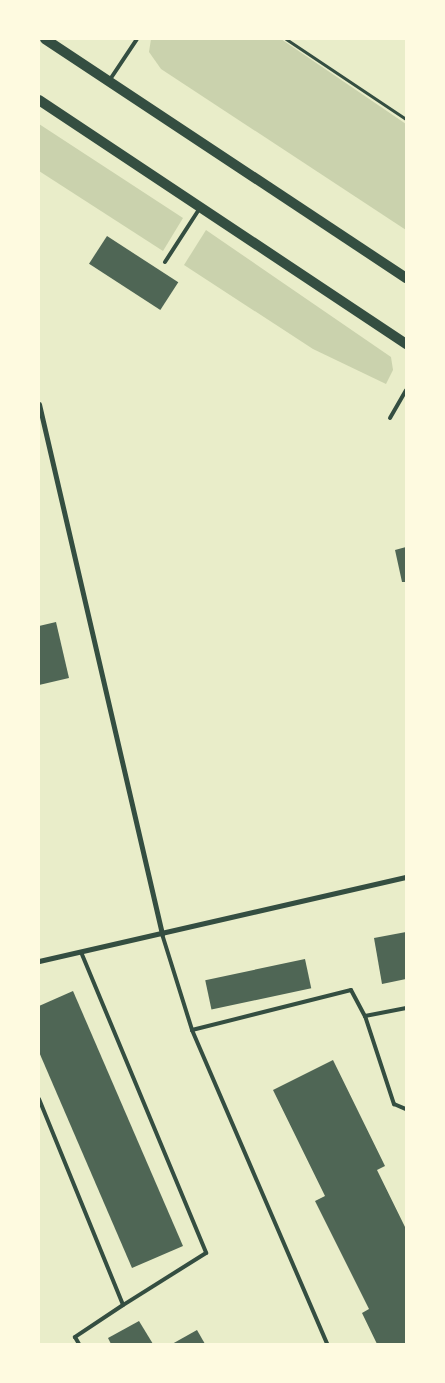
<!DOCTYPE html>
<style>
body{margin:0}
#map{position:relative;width:445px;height:1383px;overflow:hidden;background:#e9edc9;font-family:"PT Sans",sans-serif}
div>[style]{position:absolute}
.green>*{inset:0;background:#cad2ad}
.building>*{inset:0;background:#4f6655;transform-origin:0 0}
.path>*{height:3px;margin:-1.5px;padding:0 1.5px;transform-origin:1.5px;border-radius:1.5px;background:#344e41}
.service>*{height:4px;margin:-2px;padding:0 2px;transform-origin:2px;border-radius:2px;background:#344e41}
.minor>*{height:5px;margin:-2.5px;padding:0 2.5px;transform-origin:2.5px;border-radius:2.5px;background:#344e41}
.secondary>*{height:10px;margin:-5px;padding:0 5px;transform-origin:5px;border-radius:5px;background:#344e41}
span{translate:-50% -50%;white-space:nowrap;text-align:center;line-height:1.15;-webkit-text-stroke:4.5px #fefae0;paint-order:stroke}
.frame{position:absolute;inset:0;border:40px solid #fefae0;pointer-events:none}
</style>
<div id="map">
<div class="green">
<div style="clip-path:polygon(151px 39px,281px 39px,406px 124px,406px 230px,161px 69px,149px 52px)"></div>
<div style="clip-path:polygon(39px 124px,183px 218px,163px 251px,39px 171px)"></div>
<div style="clip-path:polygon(206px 230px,391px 357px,393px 370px,386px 384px,313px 349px,184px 265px)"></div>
</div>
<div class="building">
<div style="left:107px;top:236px;width:85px;height:33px;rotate:33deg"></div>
<div style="clip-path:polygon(406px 547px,406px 582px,402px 582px,395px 550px)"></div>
<div style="clip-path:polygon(56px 622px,69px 678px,39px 685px,39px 626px)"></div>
<div style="clip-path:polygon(406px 932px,406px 979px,382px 984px,374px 938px)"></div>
<div style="left:305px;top:959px;width:30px;height:102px;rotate:78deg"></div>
<div style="clip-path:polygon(73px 991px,183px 1246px,132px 1268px,39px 1052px,39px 1006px)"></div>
<div style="clip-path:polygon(333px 1060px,385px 1166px,377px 1170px,406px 1229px,406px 1344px,377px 1344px,362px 1313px,369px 1309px,315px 1201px,325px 1196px,273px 1090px)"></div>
<div style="clip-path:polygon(139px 1321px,153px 1344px,111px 1344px,108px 1338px)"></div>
<div style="clip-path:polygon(197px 1330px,205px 1344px,172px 1344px)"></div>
</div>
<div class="path">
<div style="left:286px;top:39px;width:144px;rotate:33.7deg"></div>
</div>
<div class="service">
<div style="left:109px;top:81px;width:50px;rotate:-56.3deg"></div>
<div style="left:165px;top:262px;width:64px;rotate:-57.1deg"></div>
<div style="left:390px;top:418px;width:32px;rotate:-60deg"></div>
<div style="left:162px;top:934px;width:101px;rotate:72.6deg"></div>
<div style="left:192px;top:1030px;width:342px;rotate:66.7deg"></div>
<div style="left:81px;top:952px;width:326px;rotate:67.4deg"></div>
<div style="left:206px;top:1253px;width:98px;rotate:147.9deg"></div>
<div style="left:365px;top:1016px;width:42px;rotate:-11deg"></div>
<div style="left:192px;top:1030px;width:164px;rotate:-14.1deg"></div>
<div style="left:351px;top:990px;width:30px;rotate:62deg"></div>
<div style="left:365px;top:1016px;width:93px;rotate:71.8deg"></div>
<div style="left:394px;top:1104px;width:13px;rotate:23deg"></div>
<div style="left:39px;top:1099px;width:222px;rotate:67.8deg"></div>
<div style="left:123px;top:1305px;width:58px;rotate:146.3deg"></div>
<div style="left:75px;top:1337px;width:8px;rotate:60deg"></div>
</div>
<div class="minor">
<div style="left:39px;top:404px;width:544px;rotate:76.93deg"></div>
<div style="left:39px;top:961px;width:376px;rotate:-12.9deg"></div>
</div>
<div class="secondary">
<div style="left:45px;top:39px;width:433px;rotate:33.5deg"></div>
<div style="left:39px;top:100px;width:441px;rotate:33.6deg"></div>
</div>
<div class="frame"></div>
</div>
